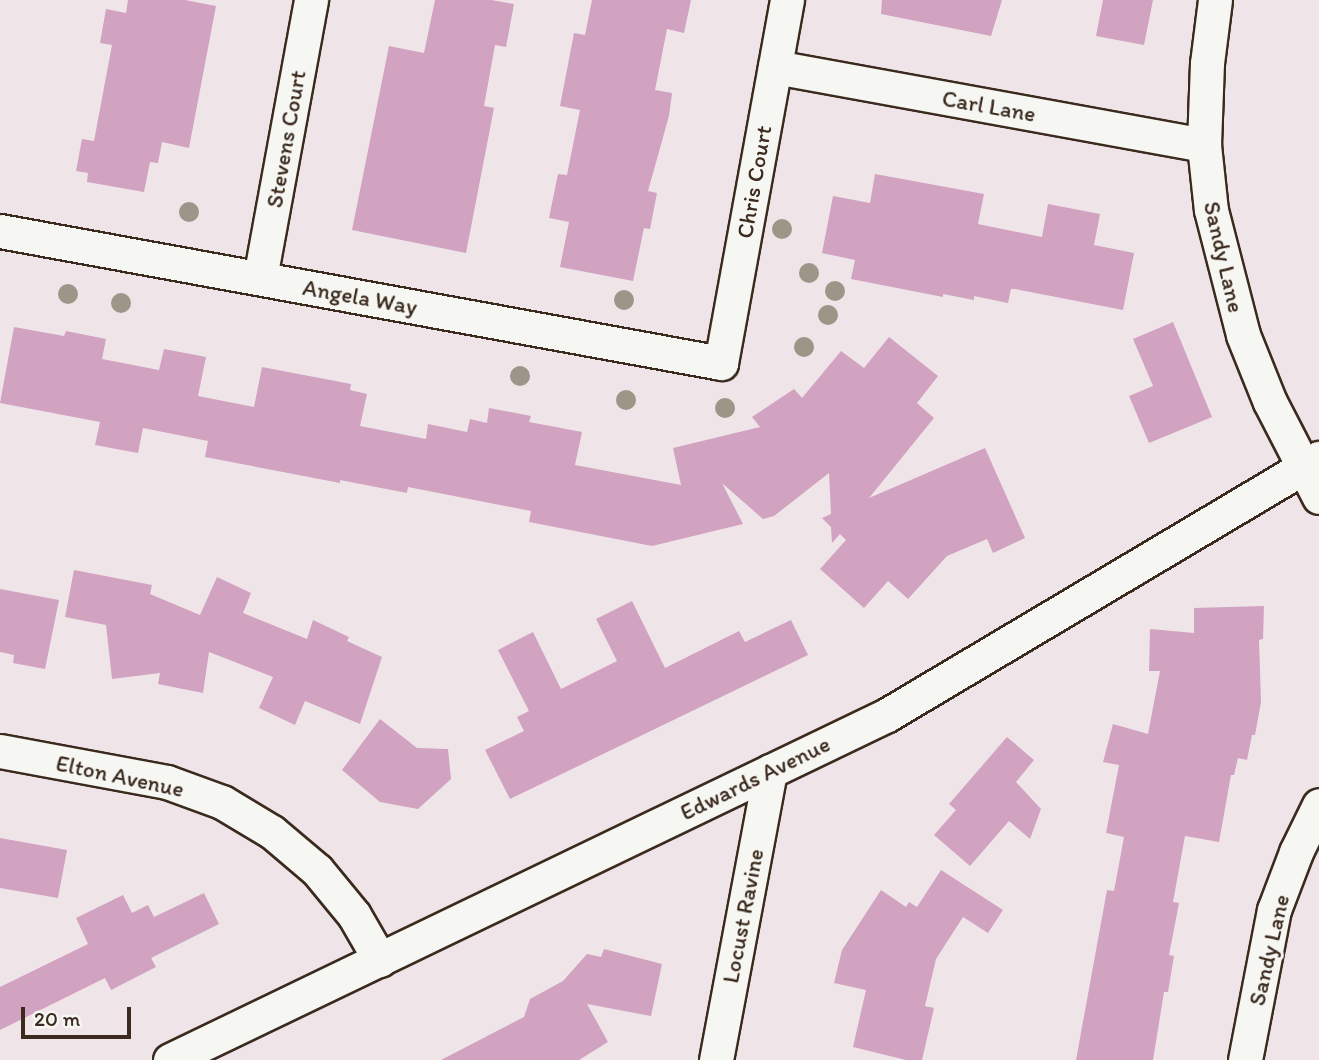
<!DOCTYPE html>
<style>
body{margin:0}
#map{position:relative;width:1319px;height:1060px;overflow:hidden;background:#efe5e8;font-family:Itim,sans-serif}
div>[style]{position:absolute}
.building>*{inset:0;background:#d2a2c1}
.roads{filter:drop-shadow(2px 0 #3b2a1e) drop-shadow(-2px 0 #3b2a1e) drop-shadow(0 2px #3b2a1e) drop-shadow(0 -2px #3b2a1e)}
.street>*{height:33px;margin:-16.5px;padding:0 16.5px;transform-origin:16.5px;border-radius:16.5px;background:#f6f6f2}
.trees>*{width:20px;height:20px;margin:-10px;border-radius:50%;background:#9d9688}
span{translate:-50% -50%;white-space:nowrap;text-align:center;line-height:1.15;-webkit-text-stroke:6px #f6f6f2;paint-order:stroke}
.street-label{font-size:23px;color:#3b2a1e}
.scale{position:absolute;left:21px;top:1007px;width:110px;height:32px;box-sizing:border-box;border:4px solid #3b2a1e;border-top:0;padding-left:9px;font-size:21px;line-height:24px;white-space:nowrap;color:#3b2a1e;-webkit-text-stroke:5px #f6f6f2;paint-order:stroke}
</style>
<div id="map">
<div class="building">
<div style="clip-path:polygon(128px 0,185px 0,216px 6px,189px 148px,162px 142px,158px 163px,150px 162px,144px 192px,87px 182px,88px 173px,76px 171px,82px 139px,94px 141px,112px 45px,100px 43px,106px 9px,126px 13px)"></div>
<div style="clip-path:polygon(435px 0,491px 0,514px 4px,506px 47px,495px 45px,484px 106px,494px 108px,466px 253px,352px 230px,389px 46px,424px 53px)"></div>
<div style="clip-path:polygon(592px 0,691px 0,684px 33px,667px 29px,655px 90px,672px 93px,669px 116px,648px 191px,657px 193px,650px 229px,644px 228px,633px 281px,560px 267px,569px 222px,549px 218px,558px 174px,567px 175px,580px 110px,560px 106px,574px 33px,585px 35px)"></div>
<div style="clip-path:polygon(882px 0,1002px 0,991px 36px,881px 14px)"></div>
<div style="clip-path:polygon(1103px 0,1153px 0,1144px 45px,1096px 36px)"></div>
<div style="clip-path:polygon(875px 174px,984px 194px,978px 224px,1042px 237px,1048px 204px,1100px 214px,1094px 245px,1134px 253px,1123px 310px,1015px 289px,1011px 289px,1008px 303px,974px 296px,974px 300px,943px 294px,943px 297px,851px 279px,855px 260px,822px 253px,833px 196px,870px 203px)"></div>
<div style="clip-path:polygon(1173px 322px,1212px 417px,1149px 443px,1129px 396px,1153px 386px,1133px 339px)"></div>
<div style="clip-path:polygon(14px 327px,64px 336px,66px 331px,106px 339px,102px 359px,159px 370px,164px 349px,206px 357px,198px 396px,254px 407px,262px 367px,351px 384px,350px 390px,367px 394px,360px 426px,426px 439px,428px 424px,467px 432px,470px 419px,487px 423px,489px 408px,531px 416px,529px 422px,582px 432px,575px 465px,681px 485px,673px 448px,760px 427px,752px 417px,794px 389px,802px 398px,841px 351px,864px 368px,889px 337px,938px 376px,917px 403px,934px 418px,869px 498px,985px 448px,1025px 538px,993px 553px,987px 539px,947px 556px,908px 599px,888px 581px,864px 608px,820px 569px,846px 540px,840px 534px,832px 543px,831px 527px,822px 518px,831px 514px,829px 473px,774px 516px,763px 519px,722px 483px,743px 524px,652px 546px,529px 522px,531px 511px,408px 487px,407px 493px,340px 480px,340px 483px,205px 457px,208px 441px,143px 428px,138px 453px,95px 445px,100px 422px,0 403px)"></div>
<div style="clip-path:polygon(74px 570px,152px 585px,150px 594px,200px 615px,217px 577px,251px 593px,243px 613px,307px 639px,313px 620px,349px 637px,347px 641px,382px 657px,360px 724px,305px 701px,295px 725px,259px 708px,273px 677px,209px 652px,203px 693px,158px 684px,160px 673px,112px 679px,106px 625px,65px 617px)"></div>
<div style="clip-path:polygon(0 589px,59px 600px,45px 669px,13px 663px,14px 655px,0 652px)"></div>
<div style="clip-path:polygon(632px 601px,665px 668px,739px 631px,745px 642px,791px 620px,808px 655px,510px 799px,485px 750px,524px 731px,517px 717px,529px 711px,498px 650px,533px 632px,561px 689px,617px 661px,596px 619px)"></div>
<div style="clip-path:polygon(1264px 606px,1263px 639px,1259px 640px,1261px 702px,1255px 735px,1252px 735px,1247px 760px,1238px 758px,1234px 775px,1231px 775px,1219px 842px,1185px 836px,1173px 902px,1179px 903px,1169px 955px,1174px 956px,1168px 992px,1164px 992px,1153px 1060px,1076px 1060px,1107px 890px,1114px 891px,1124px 837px,1106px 833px,1119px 765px,1103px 762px,1113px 724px,1148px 734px,1160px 671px,1149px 671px,1150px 629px,1194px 633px,1194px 608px)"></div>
<div style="clip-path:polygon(380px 719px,417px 748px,448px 749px,451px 779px,418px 809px,380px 802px,342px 770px)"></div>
<div style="clip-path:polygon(1007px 737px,1034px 760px,1016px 782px,1041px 809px,1030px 839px,1009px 821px,970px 866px,934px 835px,956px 810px,949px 804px)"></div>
<div style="clip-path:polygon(0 838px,67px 850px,58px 898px,0 888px)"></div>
<div style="clip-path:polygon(941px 870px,1003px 910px,988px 933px,963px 917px,936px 959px,925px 1006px,934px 1008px,922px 1060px,906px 1060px,853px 1047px,866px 990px,834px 983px,842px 950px,881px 890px,906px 907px,909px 902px,917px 907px)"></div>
<div style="clip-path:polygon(204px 893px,219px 924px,151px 958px,156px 967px,111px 990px,105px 978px,0 1030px,0 987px,88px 944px,76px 918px,123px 895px,132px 913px,148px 905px,154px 917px)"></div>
<div style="clip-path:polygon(604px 949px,662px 964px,651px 1016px,587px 1004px,608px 1042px,579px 1060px,441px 1060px,524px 1017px,530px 999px,563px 981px,587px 954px,601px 957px)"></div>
</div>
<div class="roads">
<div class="street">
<div style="left:1215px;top:0;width:64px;rotate:97.2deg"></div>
<div style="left:1207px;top:63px;width:82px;rotate:92.1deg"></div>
<div style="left:1204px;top:145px;width:65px;rotate:83.9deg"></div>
<div style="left:1211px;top:210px;width:129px;rotate:75.6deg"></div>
<div style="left:1243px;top:335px;width:72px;rotate:68.1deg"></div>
<div style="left:1270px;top:402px;width:107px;rotate:62.7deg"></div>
<div style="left:775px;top:67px;width:436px;rotate:10.3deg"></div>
<div style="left:0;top:231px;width:733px;rotate:10.37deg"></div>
<div style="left:721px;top:363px;width:369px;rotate:-79.7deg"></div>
<div style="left:260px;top:278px;width:283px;rotate:-79.6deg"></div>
<div style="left:0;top:751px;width:170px;rotate:10.5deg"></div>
<div style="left:167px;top:782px;width:59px;rotate:20deg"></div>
<div style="left:222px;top:802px;width:58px;rotate:31deg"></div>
<div style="left:272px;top:832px;width:59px;rotate:40.2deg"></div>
<div style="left:317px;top:870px;width:58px;rotate:50.6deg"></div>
<div style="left:354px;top:915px;width:52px;rotate:60deg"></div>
<div style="left:170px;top:1060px;width:796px;rotate:-25.7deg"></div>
<div style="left:887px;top:715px;width:503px;rotate:-30.75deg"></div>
<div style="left:716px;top:1060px;width:294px;rotate:-79.4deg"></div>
<div style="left:1245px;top:1060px;width:153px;rotate:-79.1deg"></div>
<div style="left:1274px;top:910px;width:62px;rotate:-69.2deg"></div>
<div style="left:1296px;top:852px;width:52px;rotate:-63.9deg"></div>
</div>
</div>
<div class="trees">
<div style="left:189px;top:212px"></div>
<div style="left:782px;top:229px"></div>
<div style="left:809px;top:273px"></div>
<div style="left:835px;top:291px"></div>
<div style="left:68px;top:294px"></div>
<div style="left:624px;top:300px"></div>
<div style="left:121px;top:303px"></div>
<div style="left:828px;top:315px"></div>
<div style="left:804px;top:347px"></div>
<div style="left:520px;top:376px"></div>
<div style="left:626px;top:400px"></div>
<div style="left:725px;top:408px"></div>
</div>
<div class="street-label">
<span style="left:989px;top:106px;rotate:10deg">Carl Lane</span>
<span style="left:286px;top:139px;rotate:-80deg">Stevens Court</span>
<span style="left:754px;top:182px;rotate:-80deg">Chris Court</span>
<span style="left:1224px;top:257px;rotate:77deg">Sandy Lane</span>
<span style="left:360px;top:297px;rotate:10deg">Angela Way</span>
<span style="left:120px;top:776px;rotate:12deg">Elton Avenue</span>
<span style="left:755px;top:778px;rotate:-26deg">Edwards Avenue</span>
<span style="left:743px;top:916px;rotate:-79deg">Locust Ravine</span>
<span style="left:1269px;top:950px;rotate:-77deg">Sandy Lane</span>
</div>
<div class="scale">20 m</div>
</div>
